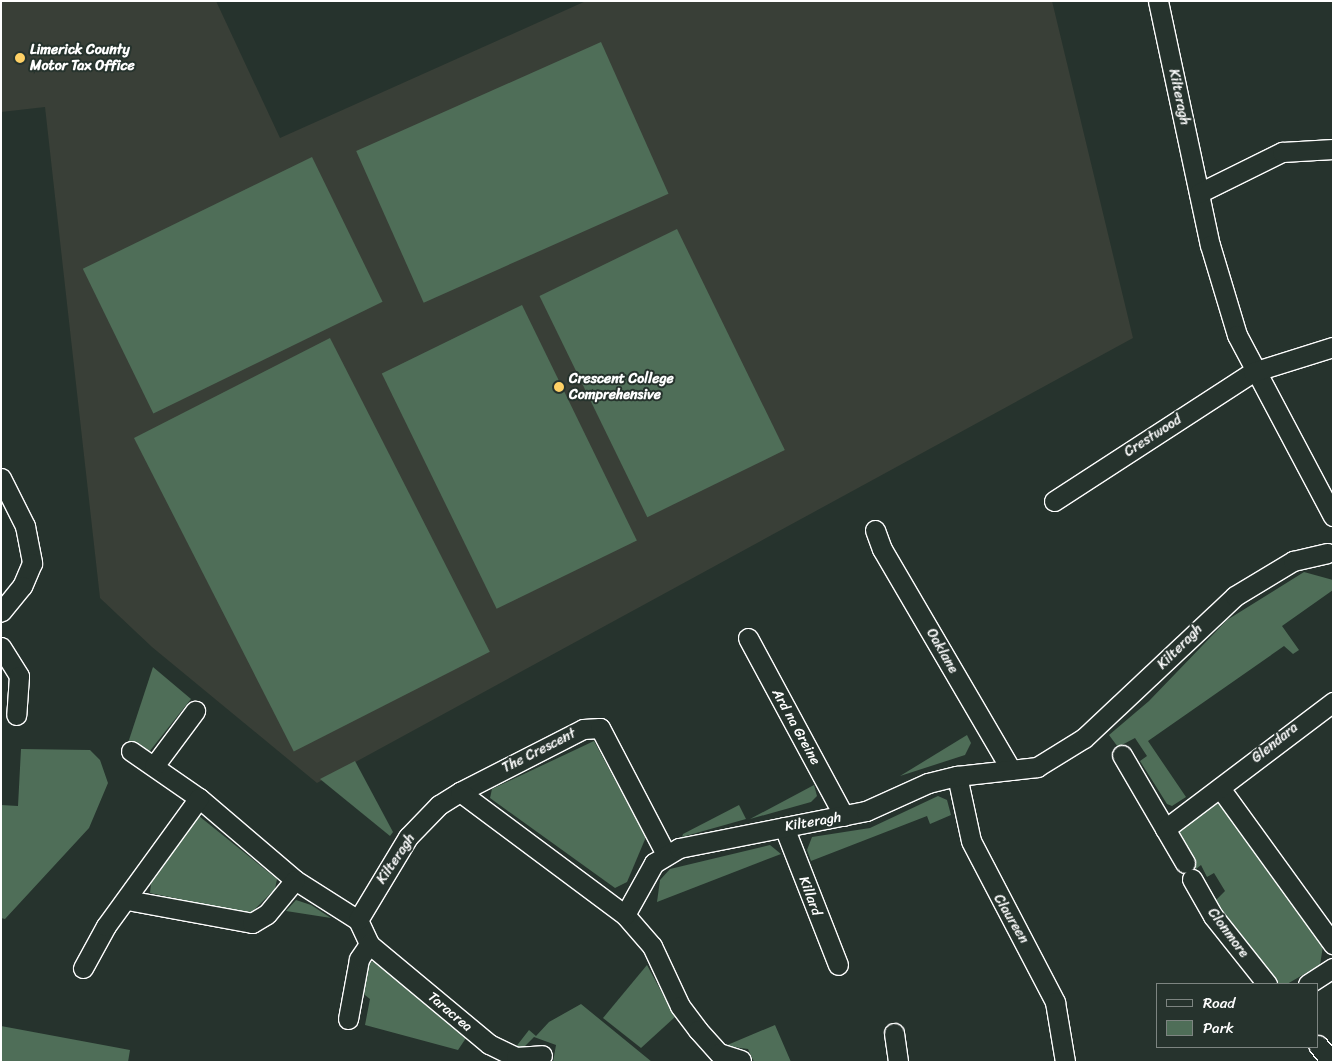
<!DOCTYPE html>
<style>
body{margin:0}
#map{position:relative;width:1334px;height:1063px;overflow:hidden;background:#26332d;font-family:Sriracha,sans-serif}
div>[style]{position:absolute}
.built>*{inset:0;background:#393f37}
.green>*{inset:0;background:#4f6e58;transform-origin:0 0}
.roads{filter:drop-shadow(1px 0 #fff) drop-shadow(-1px 0 #fff) drop-shadow(0 1px #fff) drop-shadow(0 -1px #fff)}
.street>*{height:19px;margin:-9.5px;padding:0 9.5px;transform-origin:9.5px;border-radius:9.5px;background:#26332d}
.dots>*{width:14px;height:14px;translate:-50% -50%;box-sizing:border-box;border:2px solid #26332d;border-radius:50%}
span{translate:-50% -50%;white-space:nowrap;text-align:center;line-height:1.15;-webkit-text-stroke:4px #26332d;paint-order:stroke}
.poi-label{font-size:14px;color:#fff;font-weight:700}
.left{translate:0 -50%;text-align:left}
.street-label{font-size:14px;color:#fff}
.frame{position:absolute;inset:0;border:2px solid #fff;pointer-events:none}
.legend{position:absolute;left:1156px;top:983px;width:162px;height:65px;box-sizing:border-box;background:#26332d;border:1px solid #7d8581;margin:0;padding:6px 9px;list-style:none;font-size:15px;color:#fff}
.legend li{display:flex;align-items:center;gap:10px;height:25px}
.legend b{width:25px;border:1px solid #7d8581}
</style>
<div id="map">
<div class="built">
<div style="clip-path:polygon(1px 1px,216px 1px,280px 138px,586px 1px,1052px 1px,1133px 338px,317px 783px,152px 647px,100px 598px,45px 107px,1px 112px)"></div>
</div>
<div class="green">
<div style="left:601px;top:42px;width:166px;height:268px;rotate:66deg"></div>
<div style="left:312px;top:157px;width:161px;height:255px;rotate:64deg"></div>
<div style="left:677px;top:229px;width:246px;height:153px;rotate:64deg"></div>
<div style="left:522px;top:305px;width:262px;height:156px;rotate:64deg"></div>
<div style="left:330px;top:338px;width:352px;height:220px;rotate:63deg"></div>
<div style="clip-path:polygon(1304px 572px,1333px 580px,1333px 590px,1282px 626px,1299px 650px,1293px 654px,1284px 646px,1148px 741px,1186px 797px,1172px 806px,1167px 804px,1140px 761px,1147px 756px,1135px 738px,1118px 747px,1109px 735px,1149px 701px,1227px 620px)"></div>
<div style="clip-path:polygon(153px 667px,191px 699px,149px 752px,128px 743px)"></div>
<div style="clip-path:polygon(967px 735px,971px 743px,965px 755px,900px 776px)"></div>
<div style="clip-path:polygon(594px 741px,646px 837px,627px 882px,615px 888px,490px 798px,492px 789px)"></div>
<div style="clip-path:polygon(21px 749px,90px 750px,100px 760px,108px 783px,89px 828px,5px 919px,1px 918px,1px 805px,18px 806px)"></div>
<div style="clip-path:polygon(355px 761px,393px 832px,390px 836px,320px 779px)"></div>
<div style="clip-path:polygon(814px 785px,817px 796px,811px 802px,750px 819px)"></div>
<div style="clip-path:polygon(938px 796px,947px 800px,951px 815px,930px 824px,927px 816px,811px 861px,807px 850px,812px 837px,870px 828px)"></div>
<div style="clip-path:polygon(1213px 802px,1223px 806px,1323px 946px,1320px 965px,1287px 984px,1275px 984px,1214px 902px,1225px 891px,1214px 873px,1207px 877px,1201px 865px,1196px 869px,1178px 836px,1177px 831px)"></div>
<div style="clip-path:polygon(739px 805px,746px 819px,682px 837px,683px 834px)"></div>
<div style="clip-path:polygon(199px 816px,277px 879px,275px 889px,250px 914px,150px 893px,151px 883px,191px 819px)"></div>
<div style="clip-path:polygon(770px 845px,781px 854px,657px 902px,660px 880px,670px 869px)"></div>
<div style="clip-path:polygon(296px 900px,311px 905px,331px 918px,286px 911px)"></div>
<div style="clip-path:polygon(375px 961px,468px 1035px,458px 1050px,365px 1025px,370px 999px,361px 992px,367px 963px)"></div>
<div style="clip-path:polygon(647px 965px,675px 1017px,641px 1048px,603px 1018px)"></div>
<div style="clip-path:polygon(581px 1004px,652px 1062px,553px 1062px,556px 1045px,534px 1037px,523px 1048px,515px 1048px,529px 1030px,536px 1036px,549px 1022px)"></div>
<div style="clip-path:polygon(775px 1025px,791px 1062px,754px 1062px,748px 1049px,725px 1046px)"></div>
<div style="clip-path:polygon(1px 1026px,130px 1050px,128px 1062px,1px 1062px)"></div>
</div>
<div class="roads">
<div class="street">
<div style="left:1158px;top:1px;width:249px;rotate:78deg"></div>
<div style="left:1210px;top:245px;width:94px;rotate:73.3deg"></div>
<div style="left:1237px;top:335px;width:205px;rotate:62.1deg"></div>
<div style="left:1199px;top:193px;width:93px;rotate:-26.3deg"></div>
<div style="left:1282px;top:152px;width:51px;rotate:-3.4deg"></div>
<div style="left:1px;top:478px;width:54px;rotate:63.4deg"></div>
<div style="left:25px;top:526px;width:38px;rotate:79deg"></div>
<div style="left:32px;top:563px;width:25px;rotate:113deg"></div>
<div style="left:22px;top:586px;width:33px;rotate:129deg"></div>
<div style="left:1054px;top:501px;width:237px;rotate:-33deg"></div>
<div style="left:1253px;top:372px;width:84px;rotate:-17.4deg"></div>
<div style="left:875px;top:530px;width:20px;rotate:70deg"></div>
<div style="left:882px;top:549px;width:256px;rotate:59.7deg"></div>
<div style="left:748px;top:638px;width:202px;rotate:61.7deg"></div>
<div style="left:1px;top:647px;width:34px;rotate:58deg"></div>
<div style="left:19px;top:676px;width:39px;rotate:94deg"></div>
<div style="left:131px;top:751px;width:83px;rotate:34.7deg"></div>
<div style="left:199px;top:798px;width:126px;rotate:40.5deg"></div>
<div style="left:295px;top:880px;width:75px;rotate:32.4deg"></div>
<div style="left:358px;top:920px;width:26px;rotate:65deg"></div>
<div style="left:369px;top:944px;width:156px;rotate:39.8deg"></div>
<div style="left:489px;top:1044px;width:30px;rotate:26deg"></div>
<div style="left:516px;top:1057px;width:26px;rotate:-4deg"></div>
<div style="left:1122px;top:755px;width:125px;rotate:59.7deg"></div>
<div style="left:154px;top:766px;width:69px;rotate:-53.3deg"></div>
<div style="left:957px;top:776px;width:66px;rotate:77.8deg"></div>
<div style="left:971px;top:841px;width:182px;rotate:62.4deg"></div>
<div style="left:1055px;top:1002px;width:61px;rotate:80.5deg"></div>
<div style="left:1220px;top:788px;width:193px;rotate:54.1deg"></div>
<div style="left:460px;top:792px;width:138px;rotate:-27.1deg"></div>
<div style="left:583px;top:729px;width:17px;rotate:-3deg"></div>
<div style="left:600px;top:728px;width:142px;rotate:62.4deg"></div>
<div style="left:784px;top:827px;width:148px;rotate:68.6deg"></div>
<div style="left:1165px;top:829px;width:211px;rotate:-37.1deg"></div>
<div style="left:1192px;top:879px;width:43px;rotate:60.4deg"></div>
<div style="left:1213px;top:916px;width:87px;rotate:51.5deg"></div>
<div style="left:127px;top:900px;width:127px;rotate:10.4deg"></div>
<div style="left:252px;top:923px;width:17px;rotate:-31deg"></div>
<div style="left:267px;top:914px;width:44px;rotate:-50.5deg"></div>
<div style="left:625px;top:915px;width:41px;rotate:48.9deg"></div>
<div style="left:652px;top:946px;width:66px;rotate:65deg"></div>
<div style="left:680px;top:1006px;width:30px;rotate:53deg"></div>
<div style="left:698px;top:1030px;width:31px;rotate:48deg"></div>
<div style="left:719px;top:1053px;width:23px;rotate:18deg"></div>
<div style="left:358px;top:920px;width:97px;rotate:-58.9deg"></div>
<div style="left:408px;top:837px;width:45px;rotate:-45.9deg"></div>
<div style="left:439px;top:805px;width:25px;rotate:-32deg"></div>
<div style="left:460px;top:792px;width:206px;rotate:36.7deg"></div>
<div style="left:625px;top:915px;width:60px;rotate:-60.9deg"></div>
<div style="left:654px;top:863px;width:29px;rotate:-31deg"></div>
<div style="left:679px;top:848px;width:191px;rotate:-11.2deg"></div>
<div style="left:866px;top:811px;width:68px;rotate:-24.3deg"></div>
<div style="left:928px;top:783px;width:30px;rotate:-14deg"></div>
<div style="left:957px;top:776px;width:81px;rotate:-6.4deg"></div>
<div style="left:1037px;top:767px;width:55px;rotate:-31.7deg"></div>
<div style="left:1084px;top:738px;width:207px;rotate:-43.2deg"></div>
<div style="left:1235px;top:596px;width:68px;rotate:-31.1deg"></div>
<div style="left:1293px;top:561px;width:35px;rotate:-13deg"></div>
<div style="left:83px;top:968px;width:48px;rotate:-61.3deg"></div>
<div style="left:106px;top:926px;width:158px;rotate:-54deg"></div>
<div style="left:1308px;top:984px;width:30px;rotate:-33deg"></div>
<div style="left:348px;top:1019px;width:61px;rotate:-79.6deg"></div>
<div style="left:359px;top:959px;width:18px;rotate:-56deg"></div>
<div style="left:894px;top:1033px;width:29px;rotate:82deg"></div>
<div style="left:1318px;top:1045px;width:22px;rotate:51deg"></div>
</div>
</div>
<div class="dots">
<div style="left:20px;top:58px;background:#ffd166"></div>
<div style="left:559px;top:387px;background:#ffd166"></div>
</div>
<div class="poi-label">
<span class="left" style="left:30px;top:58px">Limerick County<br>Motor Tax Office</span>
<span class="left" style="left:569px;top:387px">Crescent College<br>Comprehensive</span>
</div>
<div class="street-label">
<span style="left:1179px;top:97px;rotate:78deg">Kilteragh</span>
<span style="left:1153px;top:436px;rotate:-33deg">Crestwood</span>
<span style="left:1180px;top:647px;rotate:-45deg">Kilteragh</span>
<span style="left:942px;top:651px;rotate:60deg">Oaklane</span>
<span style="left:796px;top:727px;rotate:61deg">Ard na Greine</span>
<span style="left:1275px;top:743px;rotate:-39deg">Glendara</span>
<span style="left:539px;top:751px;rotate:-27deg">The Crescent</span>
<span style="left:813px;top:822px;rotate:-10deg">Kilteragh</span>
<span style="left:396px;top:859px;rotate:-56deg">Kilteragh</span>
<span style="left:810px;top:896px;rotate:70deg">Killard</span>
<span style="left:1011px;top:919px;rotate:59deg">Claureen</span>
<span style="left:1228px;top:933px;rotate:53deg">Clonmore</span>
<span style="left:450px;top:1012px;rotate:40deg">Taracrea</span>
</div>
<div class="frame"></div>
<ul class="legend">
<li><b style="height:6px;background:#26332d"></b>Road</li>
<li><b style="height:14px;background:#4f6e58"></b>Park</li>
</ul>
</div>
